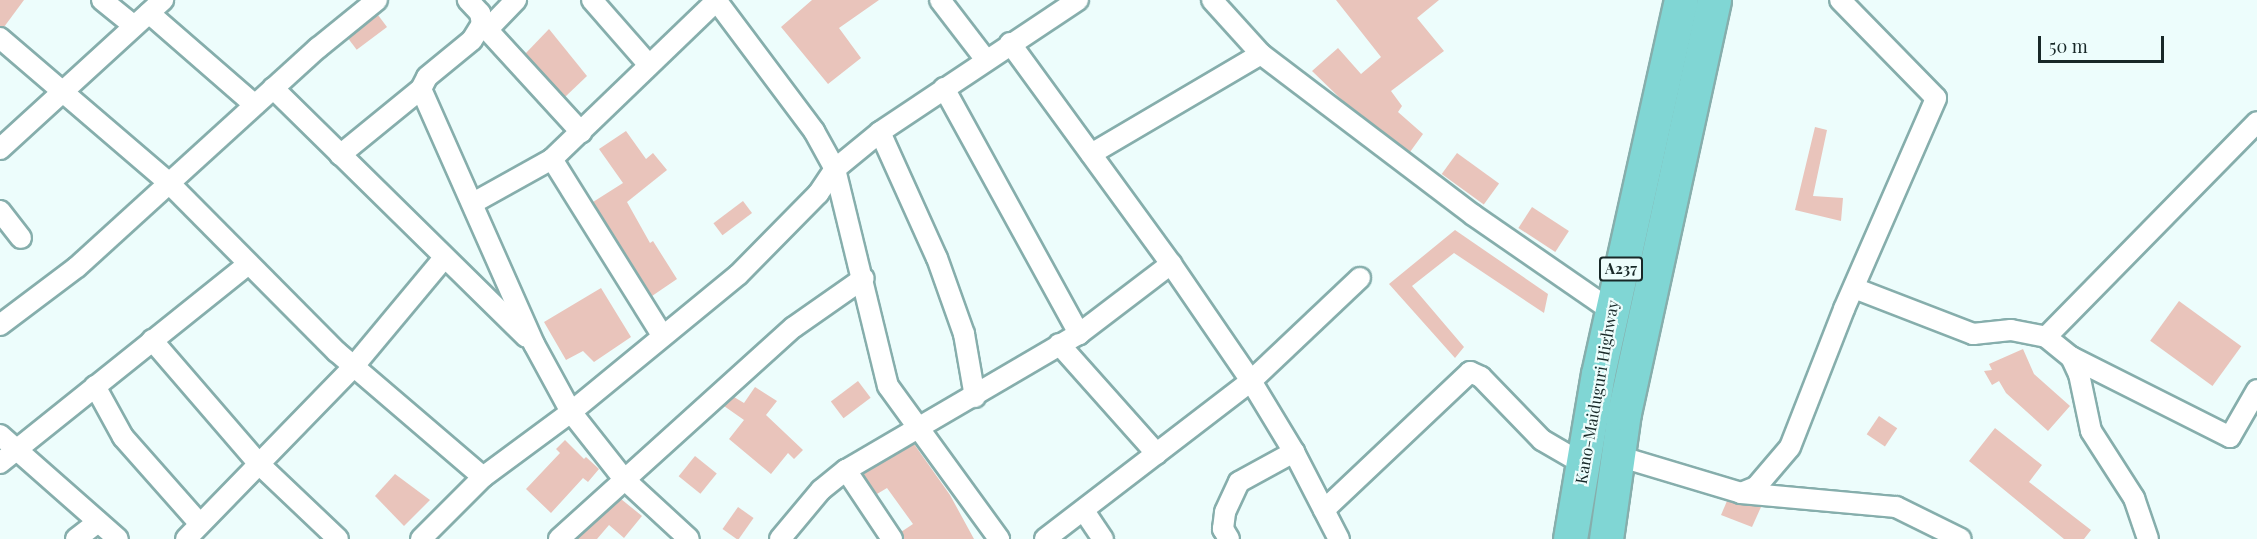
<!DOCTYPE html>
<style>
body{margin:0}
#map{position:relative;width:2257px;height:539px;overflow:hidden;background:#edfdfc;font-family:"Playfair Display",serif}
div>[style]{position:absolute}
.building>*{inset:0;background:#e9c4bb;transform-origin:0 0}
.roads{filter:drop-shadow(2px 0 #86aeac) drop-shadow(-2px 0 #86aeac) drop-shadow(0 2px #86aeac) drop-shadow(0 -2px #86aeac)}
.minor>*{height:20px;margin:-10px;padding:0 10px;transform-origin:10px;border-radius:10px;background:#fff}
.trunk>*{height:33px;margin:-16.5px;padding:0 16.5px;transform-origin:16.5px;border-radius:16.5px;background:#80d6d4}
span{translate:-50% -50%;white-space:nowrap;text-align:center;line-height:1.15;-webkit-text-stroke:4.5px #edfdfc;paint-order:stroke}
.shield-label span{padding:2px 4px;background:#edfdfc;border:2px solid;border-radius:4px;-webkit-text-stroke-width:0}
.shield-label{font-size:15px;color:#182828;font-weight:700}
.street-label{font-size:16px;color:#182828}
.scale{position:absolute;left:2038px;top:36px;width:126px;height:27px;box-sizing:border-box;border:3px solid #182828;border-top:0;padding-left:8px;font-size:18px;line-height:21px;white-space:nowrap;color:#182828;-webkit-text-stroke:4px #edfdfc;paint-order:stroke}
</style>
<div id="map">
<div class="building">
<div style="clip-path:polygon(0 0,24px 0,4px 27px,0 26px)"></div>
<div style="clip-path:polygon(812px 0,879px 0,839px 28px,861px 58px,828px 84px,781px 27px)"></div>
<div style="clip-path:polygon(1336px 0,1439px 0,1417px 18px,1444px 51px,1391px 91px,1402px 106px,1398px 112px,1423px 134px,1410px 152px,1344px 102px,1312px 71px,1338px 48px,1361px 74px,1381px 57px)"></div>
<div style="left:378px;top:15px;width:15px;height:38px;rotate:53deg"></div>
<div style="clip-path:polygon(549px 29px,587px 76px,565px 97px,525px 54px)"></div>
<div style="clip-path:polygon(1815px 127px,1827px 130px,1813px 196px,1843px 198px,1841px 221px,1795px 210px)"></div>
<div style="clip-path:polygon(626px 131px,646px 159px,653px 153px,667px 170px,627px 202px,650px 243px,653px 241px,677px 279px,652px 296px,593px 202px,623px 183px,599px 149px)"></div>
<div style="left:1457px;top:153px;width:52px;height:26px;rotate:36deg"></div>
<div style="left:743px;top:201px;width:15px;height:37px;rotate:53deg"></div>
<div style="left:1532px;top:207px;width:44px;height:25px;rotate:33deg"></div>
<div style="clip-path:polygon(1455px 230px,1548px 294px,1544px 313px,1454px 253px,1412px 286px,1464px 347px,1455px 358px,1389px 284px)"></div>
<div style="clip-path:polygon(601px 288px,631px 337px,594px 362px,583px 351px,566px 360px,544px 322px)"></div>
<div style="left:2179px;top:301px;width:77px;height:49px;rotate:36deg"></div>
<div style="clip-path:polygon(2023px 349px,2034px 374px,2070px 406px,2048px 431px,2006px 393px,1999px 381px,1992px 385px,1984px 371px,1992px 370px,1989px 364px)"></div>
<div style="left:858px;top:381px;width:21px;height:34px;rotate:53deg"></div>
<div style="clip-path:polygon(755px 387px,777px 401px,766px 415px,803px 450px,794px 459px,788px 453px,771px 474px,729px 439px,744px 420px,724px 406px,734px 397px,744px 403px)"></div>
<div style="left:1879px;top:416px;width:22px;height:22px;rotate:34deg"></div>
<div style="clip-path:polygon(1995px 428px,2042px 465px,2029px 482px,2091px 530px,2084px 539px,2064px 539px,1969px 461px)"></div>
<div style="clip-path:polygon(565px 440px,584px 459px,586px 457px,599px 469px,588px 482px,583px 478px,551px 513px,526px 489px,560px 453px,556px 449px)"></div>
<div style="clip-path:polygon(914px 444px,950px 495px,974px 539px,904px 539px,901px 532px,913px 524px,887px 488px,877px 494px,863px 474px)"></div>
<div style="left:695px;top:456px;width:28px;height:26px;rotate:39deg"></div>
<div style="clip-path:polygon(395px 474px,430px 500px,404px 526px,375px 496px)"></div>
<div style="clip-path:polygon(621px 499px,642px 516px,624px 538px,609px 525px,597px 539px,577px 539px)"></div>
<div style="clip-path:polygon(1727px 501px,1761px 507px,1752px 527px,1721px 515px)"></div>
<div style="left:738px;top:507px;width:19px;height:27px;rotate:35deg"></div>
</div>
<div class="roads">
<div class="minor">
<div style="left:102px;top:0;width:41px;rotate:39.1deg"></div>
<div style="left:592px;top:0;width:86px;rotate:48.8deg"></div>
<div style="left:716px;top:0;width:164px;rotate:53.2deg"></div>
<div style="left:814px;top:131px;width:43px;rotate:61.1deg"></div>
<div style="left:835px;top:169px;width:223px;rotate:76.3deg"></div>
<div style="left:888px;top:386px;width:189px;rotate:54deg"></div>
<div style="left:940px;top:0;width:76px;rotate:52.5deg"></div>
<div style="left:1212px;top:0;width:73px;rotate:47.8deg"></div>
<div style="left:1261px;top:54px;width:266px;rotate:37.2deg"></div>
<div style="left:1473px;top:215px;width:169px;rotate:34.6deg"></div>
<div style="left:149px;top:13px;width:140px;rotate:41deg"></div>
<div style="left:482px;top:24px;width:147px;rotate:47.5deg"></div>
<div style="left:487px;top:30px;width:42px;rotate:-46deg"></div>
<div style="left:0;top:38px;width:223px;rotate:40.6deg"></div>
<div style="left:169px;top:183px;width:238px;rotate:45.2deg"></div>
<div style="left:337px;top:352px;width:192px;rotate:40.6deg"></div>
<div style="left:1010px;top:43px;width:273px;rotate:53.9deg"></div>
<div style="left:1171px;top:264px;width:142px;rotate:55.6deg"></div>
<div style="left:1251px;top:381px;width:83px;rotate:58.8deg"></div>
<div style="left:1294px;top:452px;width:98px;rotate:62.7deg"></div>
<div style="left:273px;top:88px;width:355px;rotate:44.5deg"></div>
<div style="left:944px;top:88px;width:281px;rotate:61.2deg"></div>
<div style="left:421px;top:89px;width:279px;rotate:66.1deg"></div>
<div style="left:534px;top:344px;width:77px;rotate:61.4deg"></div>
<div style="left:571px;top:412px;width:85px;rotate:51.7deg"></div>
<div style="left:624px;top:479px;width:88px;rotate:42.7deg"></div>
<div style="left:880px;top:132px;width:138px;rotate:65.7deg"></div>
<div style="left:937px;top:258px;width:81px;rotate:70.4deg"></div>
<div style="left:964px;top:334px;width:64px;rotate:80.1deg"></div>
<div style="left:0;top:149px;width:221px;rotate:-42.4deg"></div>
<div style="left:1091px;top:154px;width:197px;rotate:-30.5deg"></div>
<div style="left:340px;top:155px;width:104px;rotate:-39.2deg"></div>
<div style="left:421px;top:89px;width:13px;rotate:-63deg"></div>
<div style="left:427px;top:77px;width:58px;rotate:-39.4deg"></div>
<div style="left:472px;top:40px;width:19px;rotate:-58deg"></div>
<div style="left:482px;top:24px;width:11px;rotate:-100deg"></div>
<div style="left:480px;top:13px;width:18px;rotate:-133deg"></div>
<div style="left:552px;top:159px;width:208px;rotate:58deg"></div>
<div style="left:473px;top:203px;width:90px;rotate:-29.1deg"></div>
<div style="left:552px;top:159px;width:229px;rotate:-43.9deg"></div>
<div style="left:0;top:211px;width:34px;rotate:52deg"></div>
<div style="left:1854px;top:288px;width:128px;rotate:21.1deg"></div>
<div style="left:1973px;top:334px;width:38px;rotate:-6deg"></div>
<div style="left:2011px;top:330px;width:36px;rotate:11deg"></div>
<div style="left:2046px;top:337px;width:32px;rotate:39deg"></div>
<div style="left:2071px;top:357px;width:19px;rotate:65deg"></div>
<div style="left:2079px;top:374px;width:58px;rotate:78.1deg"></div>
<div style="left:2091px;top:431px;width:80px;rotate:57.3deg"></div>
<div style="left:2134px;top:498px;width:43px;rotate:71.1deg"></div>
<div style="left:0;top:325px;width:96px;rotate:-37deg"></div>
<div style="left:77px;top:267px;width:326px;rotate:-42.3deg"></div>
<div style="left:318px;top:48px;width:76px;rotate:-39.1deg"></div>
<div style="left:2046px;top:337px;width:301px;rotate:-45.5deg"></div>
<div style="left:152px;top:340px;width:162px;rotate:49.2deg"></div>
<div style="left:258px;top:463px;width:110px;rotate:43.5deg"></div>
<div style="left:1059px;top:344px;width:147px;rotate:48.3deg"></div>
<div style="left:2071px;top:357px;width:178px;rotate:26.7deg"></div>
<div style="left:2230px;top:437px;width:54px;rotate:-60.1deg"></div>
<div style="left:95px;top:386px;width:58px;rotate:61.2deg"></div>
<div style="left:123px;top:437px;width:116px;rotate:48.5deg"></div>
<div style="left:0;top:435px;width:157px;rotate:41.4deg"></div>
<div style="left:1618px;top:456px;width:128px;rotate:16.7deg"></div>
<div style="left:1741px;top:493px;width:16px;rotate:-22deg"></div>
<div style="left:1756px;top:487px;width:52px;rotate:-49.6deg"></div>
<div style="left:1790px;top:447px;width:148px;rotate:-68.6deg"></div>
<div style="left:1844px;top:309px;width:230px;rotate:-66.4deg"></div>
<div style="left:1936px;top:98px;width:137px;rotate:-134.4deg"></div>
<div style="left:0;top:463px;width:317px;rotate:-38.7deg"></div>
<div style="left:846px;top:470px;width:83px;rotate:56.3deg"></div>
<div style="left:1741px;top:493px;width:156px;rotate:5.2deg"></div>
<div style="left:1896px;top:507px;width:72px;rotate:26.2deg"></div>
<div style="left:1324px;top:510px;width:201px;rotate:-43.4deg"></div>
<div style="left:1470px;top:372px;width:12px;rotate:24deg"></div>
<div style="left:1481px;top:377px;width:88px;rotate:45.9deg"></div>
<div style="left:1542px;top:440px;width:50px;rotate:30.2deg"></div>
<div style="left:1084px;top:511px;width:34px;rotate:56deg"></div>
<div style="left:76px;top:539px;width:28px;rotate:-38deg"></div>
<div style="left:186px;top:539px;width:241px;rotate:-45.8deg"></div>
<div style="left:354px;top:366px;width:141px;rotate:-50.2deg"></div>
<div style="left:421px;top:539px;width:88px;rotate:-45deg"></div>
<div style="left:483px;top:477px;width:109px;rotate:-36.5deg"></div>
<div style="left:571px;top:412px;width:216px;rotate:-39.4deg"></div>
<div style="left:738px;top:275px;width:114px;rotate:-45.4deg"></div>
<div style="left:818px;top:194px;width:30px;rotate:-56deg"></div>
<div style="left:835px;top:169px;width:58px;rotate:-39.4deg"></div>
<div style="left:880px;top:132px;width:238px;rotate:-33.7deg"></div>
<div style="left:559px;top:539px;width:316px;rotate:-42.1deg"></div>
<div style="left:794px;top:327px;width:85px;rotate:-35deg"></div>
<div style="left:780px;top:539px;width:64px;rotate:-50.1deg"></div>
<div style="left:821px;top:490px;width:32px;rotate:-39deg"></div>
<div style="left:846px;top:470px;width:270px;rotate:-30.3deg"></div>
<div style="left:1079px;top:334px;width:116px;rotate:-37.3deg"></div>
<div style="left:1045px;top:539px;width:260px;rotate:-37.5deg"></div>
<div style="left:1251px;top:381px;width:150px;rotate:-43.4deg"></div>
<div style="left:1229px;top:539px;width:12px;rotate:-121deg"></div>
<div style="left:1223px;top:529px;width:17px;rotate:-83deg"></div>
<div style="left:1225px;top:512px;width:33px;rotate:-65deg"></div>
<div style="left:1239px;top:482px;width:63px;rotate:-28.6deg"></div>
</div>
<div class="trunk">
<div style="left:1570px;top:539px;width:167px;rotate:-80.4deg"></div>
<div style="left:1598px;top:374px;width:383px;rotate:-77.5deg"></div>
<div style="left:1606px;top:539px;width:127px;rotate:-81.9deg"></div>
<div style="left:1624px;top:413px;width:423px;rotate:-77.7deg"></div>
</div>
</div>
<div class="shield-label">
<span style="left:1621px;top:269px">A237</span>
</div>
<div class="street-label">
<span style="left:1597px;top:392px;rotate:-80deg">Kano-Maiduguri Highway</span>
</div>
<div class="scale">50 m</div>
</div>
